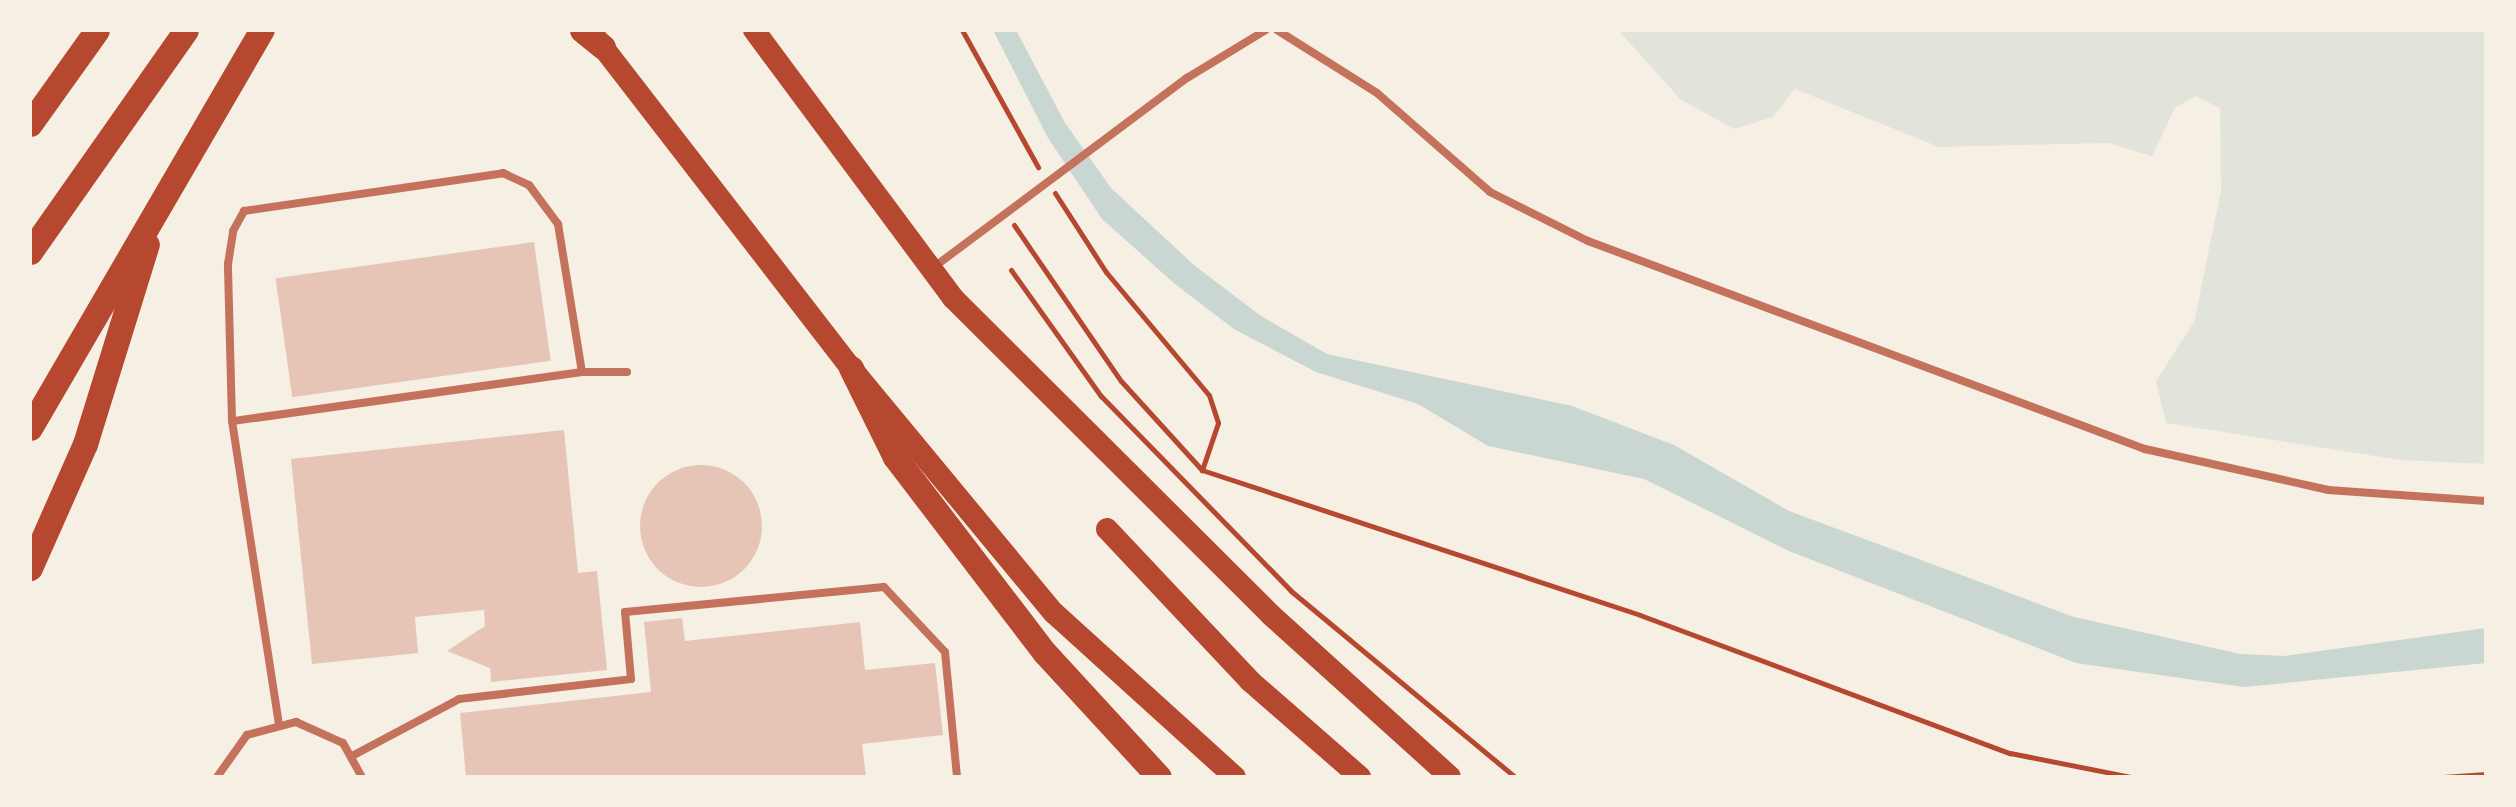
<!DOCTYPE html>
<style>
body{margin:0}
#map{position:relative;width:2516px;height:807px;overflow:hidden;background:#f6efe4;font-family:"PT Sans",sans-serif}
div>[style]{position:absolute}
.green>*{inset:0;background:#e2e4dc}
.water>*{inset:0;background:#c9d6d2}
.building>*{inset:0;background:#e6c5b7;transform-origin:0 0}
.round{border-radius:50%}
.path>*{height:5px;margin:-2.5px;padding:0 2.5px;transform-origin:2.5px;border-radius:2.5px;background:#b5482f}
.service>*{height:8px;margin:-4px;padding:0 4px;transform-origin:4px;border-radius:4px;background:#c5725c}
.primary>*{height:22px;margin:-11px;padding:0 11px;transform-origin:11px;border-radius:11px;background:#b5482f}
.motorway>*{height:25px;margin:-12.5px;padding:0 12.5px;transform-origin:12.5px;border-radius:12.5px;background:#b5482f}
span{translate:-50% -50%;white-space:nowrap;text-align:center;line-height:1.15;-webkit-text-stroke:8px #f6efe4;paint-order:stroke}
.frame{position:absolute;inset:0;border:32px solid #f6efe4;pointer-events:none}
</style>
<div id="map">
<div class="green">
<div style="clip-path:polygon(1618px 30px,2486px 30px,2486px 464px,2400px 460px,2166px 423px,2156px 381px,2194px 322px,2221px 191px,2220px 108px,2195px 96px,2175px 108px,2152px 156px,2108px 143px,1939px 147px,1795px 89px,1773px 117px,1734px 129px,1680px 99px)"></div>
</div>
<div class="water">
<div style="clip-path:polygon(993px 30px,1016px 30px,1065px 123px,1111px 188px,1195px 266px,1261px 316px,1327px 354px,1572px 406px,1674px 445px,1789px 511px,2074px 617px,2240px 654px,2285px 656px,2486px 628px,2486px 663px,2244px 687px,2076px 663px,1789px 551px,1644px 479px,1488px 446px,1418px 404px,1316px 372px,1234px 329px,1175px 284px,1102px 219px,1048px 138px)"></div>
</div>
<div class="building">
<div style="left:534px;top:242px;width:120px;height:261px;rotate:82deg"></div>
<div style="clip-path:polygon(564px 430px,578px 573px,597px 571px,607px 670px,491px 682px,490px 668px,447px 651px,485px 626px,484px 610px,415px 617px,418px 653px,312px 664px,291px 459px)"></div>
<div class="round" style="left:640px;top:465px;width:122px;height:122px"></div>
<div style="clip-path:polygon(682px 618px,685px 641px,860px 622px,865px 670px,935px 663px,943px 735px,862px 744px,866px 777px,466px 777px,460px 713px,651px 692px,644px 622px)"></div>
</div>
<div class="path">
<div style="left:962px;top:30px;width:157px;rotate:61deg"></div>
<div style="left:1055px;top:193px;width:94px;rotate:57.2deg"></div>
<div style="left:1106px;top:272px;width:160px;rotate:50.1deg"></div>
<div style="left:1209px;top:395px;width:29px;rotate:72deg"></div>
<div style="left:1218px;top:423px;width:50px;rotate:108.8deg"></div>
<div style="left:1014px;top:225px;width:189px;rotate:55.6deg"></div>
<div style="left:1121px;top:381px;width:120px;rotate:47.7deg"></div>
<div style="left:1202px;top:470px;width:461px;rotate:18.3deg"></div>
<div style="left:1640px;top:615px;width:395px;rotate:20.5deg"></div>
<div style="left:2010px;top:753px;width:123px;rotate:11.2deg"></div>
<div style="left:1011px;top:270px;width:155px;rotate:54.5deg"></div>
<div style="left:1101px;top:396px;width:272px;rotate:45.7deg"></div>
<div style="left:1291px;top:591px;width:291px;rotate:39.7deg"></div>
<div style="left:2443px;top:777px;width:43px;rotate:-4deg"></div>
</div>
<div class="service">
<div style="left:1277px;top:30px;width:118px;rotate:32.2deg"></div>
<div style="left:1377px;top:93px;width:150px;rotate:41.2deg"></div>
<div style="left:1490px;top:192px;width:110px;rotate:26.6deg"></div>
<div style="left:1588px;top:241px;width:595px;rotate:20.48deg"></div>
<div style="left:2145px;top:449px;width:188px;rotate:12.6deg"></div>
<div style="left:2328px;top:490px;width:158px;rotate:4deg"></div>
<div style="left:934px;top:267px;width:316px;rotate:-36.8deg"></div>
<div style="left:1187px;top:78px;width:92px;rotate:-31.3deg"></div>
<div style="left:582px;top:372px;width:45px"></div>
<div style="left:232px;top:421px;width:157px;rotate:-91.5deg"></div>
<div style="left:228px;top:264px;width:33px;rotate:-81deg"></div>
<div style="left:233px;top:231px;width:23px;rotate:-61deg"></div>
<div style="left:244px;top:211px;width:262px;rotate:-8.3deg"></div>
<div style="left:503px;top:173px;width:29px;rotate:25deg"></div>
<div style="left:529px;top:185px;width:49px;rotate:53.4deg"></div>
<div style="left:558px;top:224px;width:150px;rotate:80.8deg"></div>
<div style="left:582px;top:372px;width:353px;rotate:172deg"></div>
<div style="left:232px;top:421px;width:307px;rotate:81.2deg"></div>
<div style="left:352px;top:756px;width:121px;rotate:-28deg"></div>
<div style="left:459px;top:699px;width:173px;rotate:-6.6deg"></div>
<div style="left:631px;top:679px;width:67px;rotate:-95.1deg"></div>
<div style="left:625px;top:612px;width:260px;rotate:-5.5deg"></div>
<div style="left:884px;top:587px;width:89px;rotate:46.8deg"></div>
<div style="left:945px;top:652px;width:126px;rotate:84.5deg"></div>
<div style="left:217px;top:777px;width:52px;rotate:-54.5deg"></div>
<div style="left:247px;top:735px;width:51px;rotate:-14.9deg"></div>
<div style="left:296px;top:722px;width:51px;rotate:24.1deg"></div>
<div style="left:343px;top:743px;width:39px;rotate:61deg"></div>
</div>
<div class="primary">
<div style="left:754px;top:30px;width:334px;rotate:53.4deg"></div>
<div style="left:953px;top:298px;width:449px;rotate:44.9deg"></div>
<div style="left:1271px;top:615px;width:241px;rotate:42.1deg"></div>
<div style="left:592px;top:33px;width:423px;rotate:52.3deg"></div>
<div style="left:851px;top:368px;width:318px;rotate:50.4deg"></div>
<div style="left:1054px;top:613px;width:244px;rotate:42.2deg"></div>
<div style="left:1107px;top:529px;width:209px;rotate:46.7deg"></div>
<div style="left:1250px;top:681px;width:146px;rotate:41.1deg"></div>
</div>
<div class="motorway">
<div style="left:582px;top:30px;width:27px;rotate:39deg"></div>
<div style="left:30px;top:124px;width:115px;rotate:-54.5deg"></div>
<div style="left:30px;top:252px;width:271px;rotate:-54.9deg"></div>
<div style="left:851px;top:368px;width:99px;rotate:63.7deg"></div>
<div style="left:895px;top:457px;width:247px;rotate:52.6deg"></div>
<div style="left:1045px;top:653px;width:168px;rotate:47.4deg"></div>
<div style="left:30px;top:428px;width:461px;rotate:-59.8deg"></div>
<div style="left:30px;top:568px;width:136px;rotate:-66.1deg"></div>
<div style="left:85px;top:444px;width:209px;rotate:-72.8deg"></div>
</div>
<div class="frame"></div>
</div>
